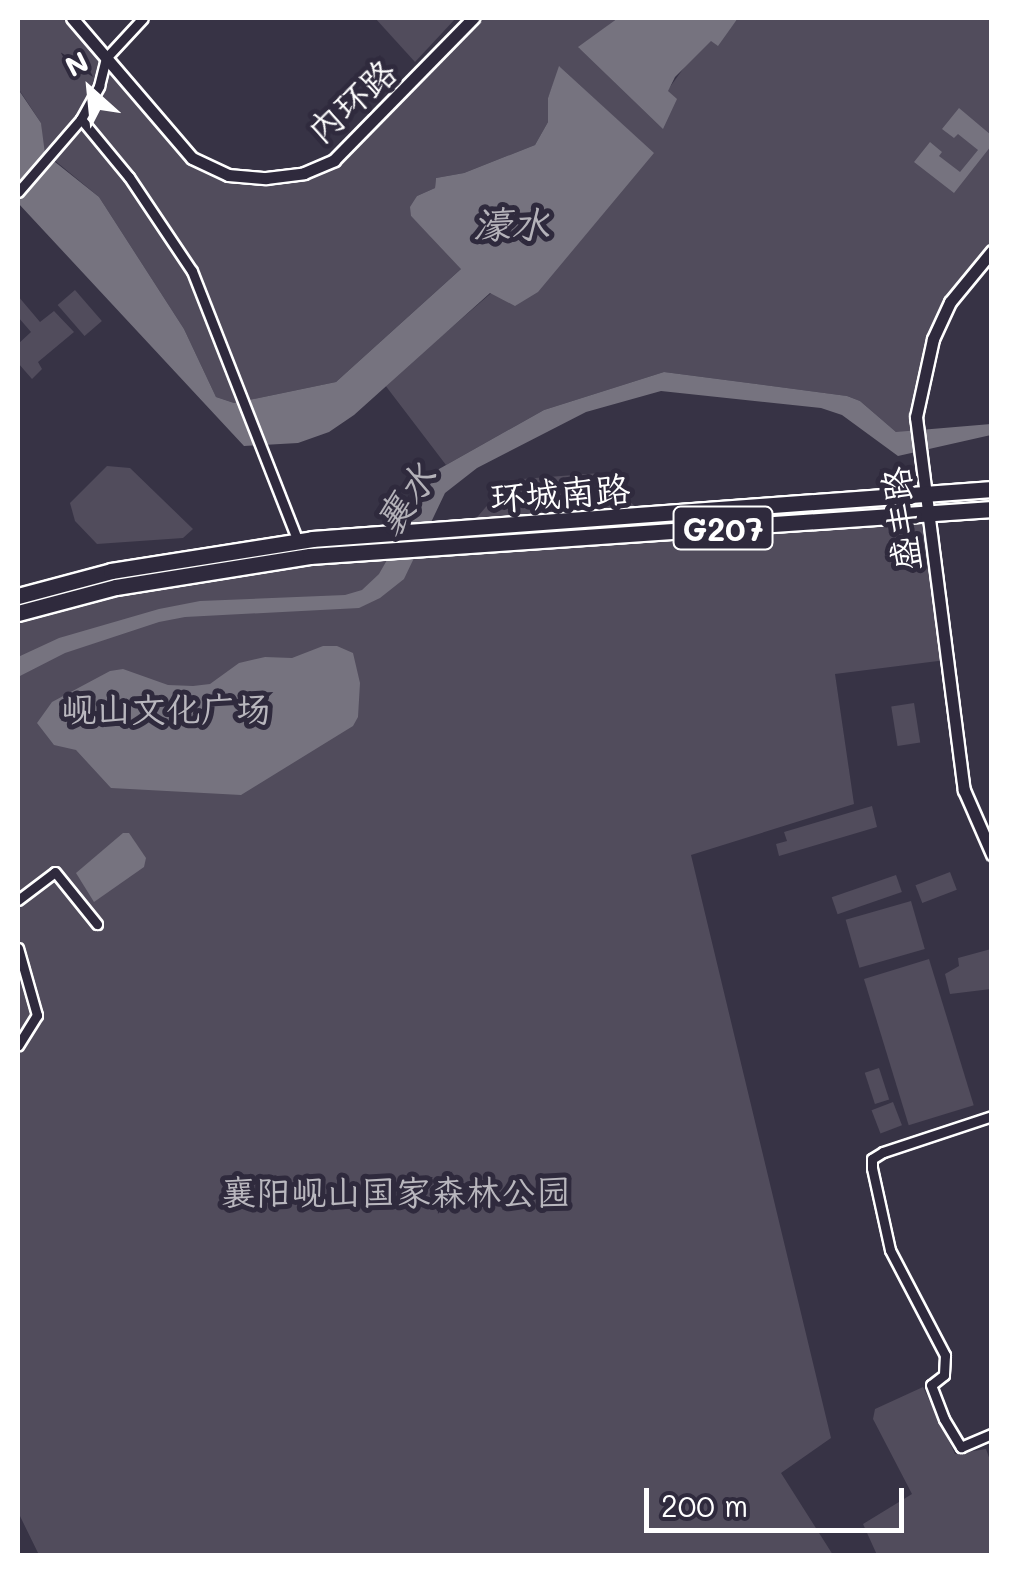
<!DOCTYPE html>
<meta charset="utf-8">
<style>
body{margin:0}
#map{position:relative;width:1009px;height:1573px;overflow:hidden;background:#373345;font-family:Mali,"LXGW WenKai TC",sans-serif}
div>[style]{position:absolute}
.green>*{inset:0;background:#514c5c;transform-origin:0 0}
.water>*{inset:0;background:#76737f}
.roads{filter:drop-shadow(2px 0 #fff) drop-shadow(-2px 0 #fff) drop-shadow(0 2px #fff) drop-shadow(0 -2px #fff)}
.minor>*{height:9px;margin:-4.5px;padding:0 4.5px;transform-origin:4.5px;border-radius:4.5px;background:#2f2a3d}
.tertiary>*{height:11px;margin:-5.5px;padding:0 5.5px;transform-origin:5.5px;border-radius:5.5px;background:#2f2a3d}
.trunk>*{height:15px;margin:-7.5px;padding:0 7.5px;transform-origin:7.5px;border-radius:7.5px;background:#2f2a3d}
span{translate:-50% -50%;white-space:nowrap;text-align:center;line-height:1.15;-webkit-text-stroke:10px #2f2a3d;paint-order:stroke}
.shield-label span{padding:2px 8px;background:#2f2a3d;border:2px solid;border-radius:8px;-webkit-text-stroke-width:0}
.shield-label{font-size:32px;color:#fff;font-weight:700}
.street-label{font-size:35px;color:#fff}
.park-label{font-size:35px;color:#b9b7be}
.water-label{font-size:38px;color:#b4b2b9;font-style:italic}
.frame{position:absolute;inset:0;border:20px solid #fff;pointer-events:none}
.north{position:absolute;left:40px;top:40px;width:100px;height:100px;-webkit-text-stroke:8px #2f2a3d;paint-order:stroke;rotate:333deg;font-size:28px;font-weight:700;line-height:40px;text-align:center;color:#fff}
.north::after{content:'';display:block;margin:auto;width:35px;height:45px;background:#fff;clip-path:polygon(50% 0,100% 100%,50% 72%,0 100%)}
.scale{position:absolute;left:644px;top:1488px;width:260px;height:45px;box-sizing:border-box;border:5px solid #fff;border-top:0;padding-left:12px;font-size:30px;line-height:35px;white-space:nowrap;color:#fff;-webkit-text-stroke:8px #2f2a3d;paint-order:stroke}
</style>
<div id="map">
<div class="green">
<div style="clip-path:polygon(18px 18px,72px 18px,192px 158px,228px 175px,266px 178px,334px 160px,464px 18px,618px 18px,579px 48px,667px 91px,688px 62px,711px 40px,717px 45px,738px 18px,991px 18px,991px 251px,950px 302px,933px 339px,918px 432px,896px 432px,860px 401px,847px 396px,664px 372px,544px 410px,446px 465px,385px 385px,653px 153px,560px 67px,548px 98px,548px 122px,535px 145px,464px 173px,436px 178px,435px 188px,417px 196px,411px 216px,462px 268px,336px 382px,234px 403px,216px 397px,184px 329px,99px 197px,42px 150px,41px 123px,18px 88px)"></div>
<div style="clip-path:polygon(375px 18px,456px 18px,415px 62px)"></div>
<div style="left:75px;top:290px;width:41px;height:23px;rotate:49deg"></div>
<div style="clip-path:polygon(18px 296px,40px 322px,54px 311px,74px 332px,38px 362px,42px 369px,32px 379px,18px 363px,18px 344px,31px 332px,18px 317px)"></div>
<div style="clip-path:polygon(107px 466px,130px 468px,193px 529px,183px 538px,97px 544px,75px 521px,70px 503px)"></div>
<div style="clip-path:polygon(600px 473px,645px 516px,815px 503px,816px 517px,925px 513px,946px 660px,835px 674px,854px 804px,691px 855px,831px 1438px,781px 1473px,833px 1555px,39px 1555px,18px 1512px,18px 596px,209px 553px,467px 529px,509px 480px)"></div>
<div style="left:914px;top:703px;width:40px;height:23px;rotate:81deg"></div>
<div style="clip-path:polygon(872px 806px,877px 827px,779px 856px,776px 844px,787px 841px,784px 832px)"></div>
<div style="left:950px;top:872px;width:19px;height:37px;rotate:69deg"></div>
<div style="left:896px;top:875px;width:18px;height:68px;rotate:71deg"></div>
<div style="left:911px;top:901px;width:50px;height:68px;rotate:74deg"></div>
<div style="clip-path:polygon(991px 949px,991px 989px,950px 994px,945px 974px,959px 966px,958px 958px)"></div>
<div style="left:929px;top:959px;width:153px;height:68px;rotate:73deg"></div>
<div style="left:879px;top:1068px;width:33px;height:15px;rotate:72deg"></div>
<div style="left:893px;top:1102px;width:25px;height:23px;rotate:69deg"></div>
<div style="clip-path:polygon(923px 1387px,955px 1454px,986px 1449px,991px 1463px,991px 1555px,877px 1555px,863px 1524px,912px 1494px,873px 1419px,875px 1409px)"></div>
</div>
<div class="water">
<div style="clip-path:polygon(618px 18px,738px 18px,718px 46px,711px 41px,675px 77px,668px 91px,677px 99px,663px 129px,578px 47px)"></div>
<div style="clip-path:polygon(559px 66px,654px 153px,538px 292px,515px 306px,490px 293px,354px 415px,329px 432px,298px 443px,244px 446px,18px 203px,18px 89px,41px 123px,45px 154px,99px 197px,184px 329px,216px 397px,234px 403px,336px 382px,461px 269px,411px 216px,410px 207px,417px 196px,435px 188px,436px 178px,464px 173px,535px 145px,548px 122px,548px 98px)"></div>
<div style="clip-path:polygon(959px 108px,991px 135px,991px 146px,954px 193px,914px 162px,930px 142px,942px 152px,939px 156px,960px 172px,978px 150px,958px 134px,954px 138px,942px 129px)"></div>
<div style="clip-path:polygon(664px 372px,847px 396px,860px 401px,896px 432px,991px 424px,991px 435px,898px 456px,842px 415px,821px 408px,661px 391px,586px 412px,477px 468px,445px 493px,404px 579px,380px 598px,359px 608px,185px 617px,159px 622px,65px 653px,18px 677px,18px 657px,59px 638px,159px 609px,200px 601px,345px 595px,362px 590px,379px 574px,439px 469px,544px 410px)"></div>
<div style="clip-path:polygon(323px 646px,337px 646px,353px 653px,360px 683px,358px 717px,353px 726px,241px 795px,111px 788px,76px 750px,54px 745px,37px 723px,52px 702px,110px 671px,123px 669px,168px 685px,193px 686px,210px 684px,239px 663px,265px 657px,292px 658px)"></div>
<div style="clip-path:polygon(123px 833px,129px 833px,146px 858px,144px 867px,94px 902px,76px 873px)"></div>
</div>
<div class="roads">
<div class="minor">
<div style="left:81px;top:119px;width:75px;rotate:50.4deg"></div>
<div style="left:129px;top:177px;width:113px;rotate:56.2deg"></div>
<div style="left:192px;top:271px;width:290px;rotate:68.6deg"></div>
<div style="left:18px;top:192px;width:96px;rotate:-49.2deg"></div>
<div style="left:81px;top:119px;width:38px;rotate:-61deg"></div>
<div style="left:99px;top:86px;width:29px;rotate:-76deg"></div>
<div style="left:106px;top:58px;width:54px;rotate:-47.2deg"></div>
<div style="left:18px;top:900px;width:46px;rotate:-37.1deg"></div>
<div style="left:55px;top:872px;width:67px;rotate:51.1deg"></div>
<div style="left:18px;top:948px;width:70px;rotate:74.2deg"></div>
<div style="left:37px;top:1015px;width:36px;rotate:122deg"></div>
<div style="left:992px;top:1116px;width:115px;rotate:161.7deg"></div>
<div style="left:883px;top:1152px;width:13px;rotate:148deg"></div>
<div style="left:872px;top:1159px;width:9px;rotate:90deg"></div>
<div style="left:872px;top:1168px;width:84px;rotate:77.6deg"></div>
<div style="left:890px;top:1250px;width:119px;rotate:62.4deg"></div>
<div style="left:945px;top:1355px;width:20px;rotate:93deg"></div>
<div style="left:944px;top:1375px;width:16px;rotate:142deg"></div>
<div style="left:931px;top:1385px;width:36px;rotate:69deg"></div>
<div style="left:944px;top:1419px;width:33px;rotate:59deg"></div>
<div style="left:961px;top:1447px;width:34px;rotate:-23deg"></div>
</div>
<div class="tertiary">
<div style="left:72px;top:18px;width:184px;rotate:49.4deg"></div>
<div style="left:192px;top:158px;width:40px;rotate:25deg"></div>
<div style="left:228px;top:175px;width:38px;rotate:5deg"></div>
<div style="left:266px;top:178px;width:38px;rotate:-7deg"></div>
<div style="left:304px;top:173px;width:33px;rotate:-23deg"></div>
<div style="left:334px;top:160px;width:199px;rotate:-45.6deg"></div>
<div style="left:992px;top:251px;width:66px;rotate:129.5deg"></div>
<div style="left:950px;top:302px;width:41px;rotate:114.7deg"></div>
<div style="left:933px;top:339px;width:80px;rotate:102.3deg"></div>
<div style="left:916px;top:417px;width:376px;rotate:82.7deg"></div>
<div style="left:964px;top:790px;width:70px;rotate:66.4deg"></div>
</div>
<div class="trunk">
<div style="left:18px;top:596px;width:96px;rotate:-15deg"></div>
<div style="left:111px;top:571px;width:204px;rotate:-9deg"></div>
<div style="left:312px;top:539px;width:682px;rotate:-4.21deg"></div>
<div style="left:18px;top:613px;width:101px;rotate:-14.9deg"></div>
<div style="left:116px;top:587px;width:196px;rotate:-9.1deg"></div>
<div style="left:310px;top:556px;width:684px;rotate:-3.94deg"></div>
</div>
</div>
<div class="shield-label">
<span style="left:723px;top:528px">G207</span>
</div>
<div class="street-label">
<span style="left:351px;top:100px;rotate:-42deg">内环路</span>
<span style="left:560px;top:492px;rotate:-4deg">环城南路</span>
<span style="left:900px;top:519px;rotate:-97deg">盛丰路</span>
</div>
<div class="park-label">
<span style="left:166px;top:708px">岘山文化广场</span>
<span style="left:396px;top:1191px">襄阳岘山国家森林公园</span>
</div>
<div class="water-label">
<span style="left:511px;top:224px">濠水</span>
<span style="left:405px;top:499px;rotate:-55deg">襄水</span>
</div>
<div class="frame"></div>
<div class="north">N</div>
<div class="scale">200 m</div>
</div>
